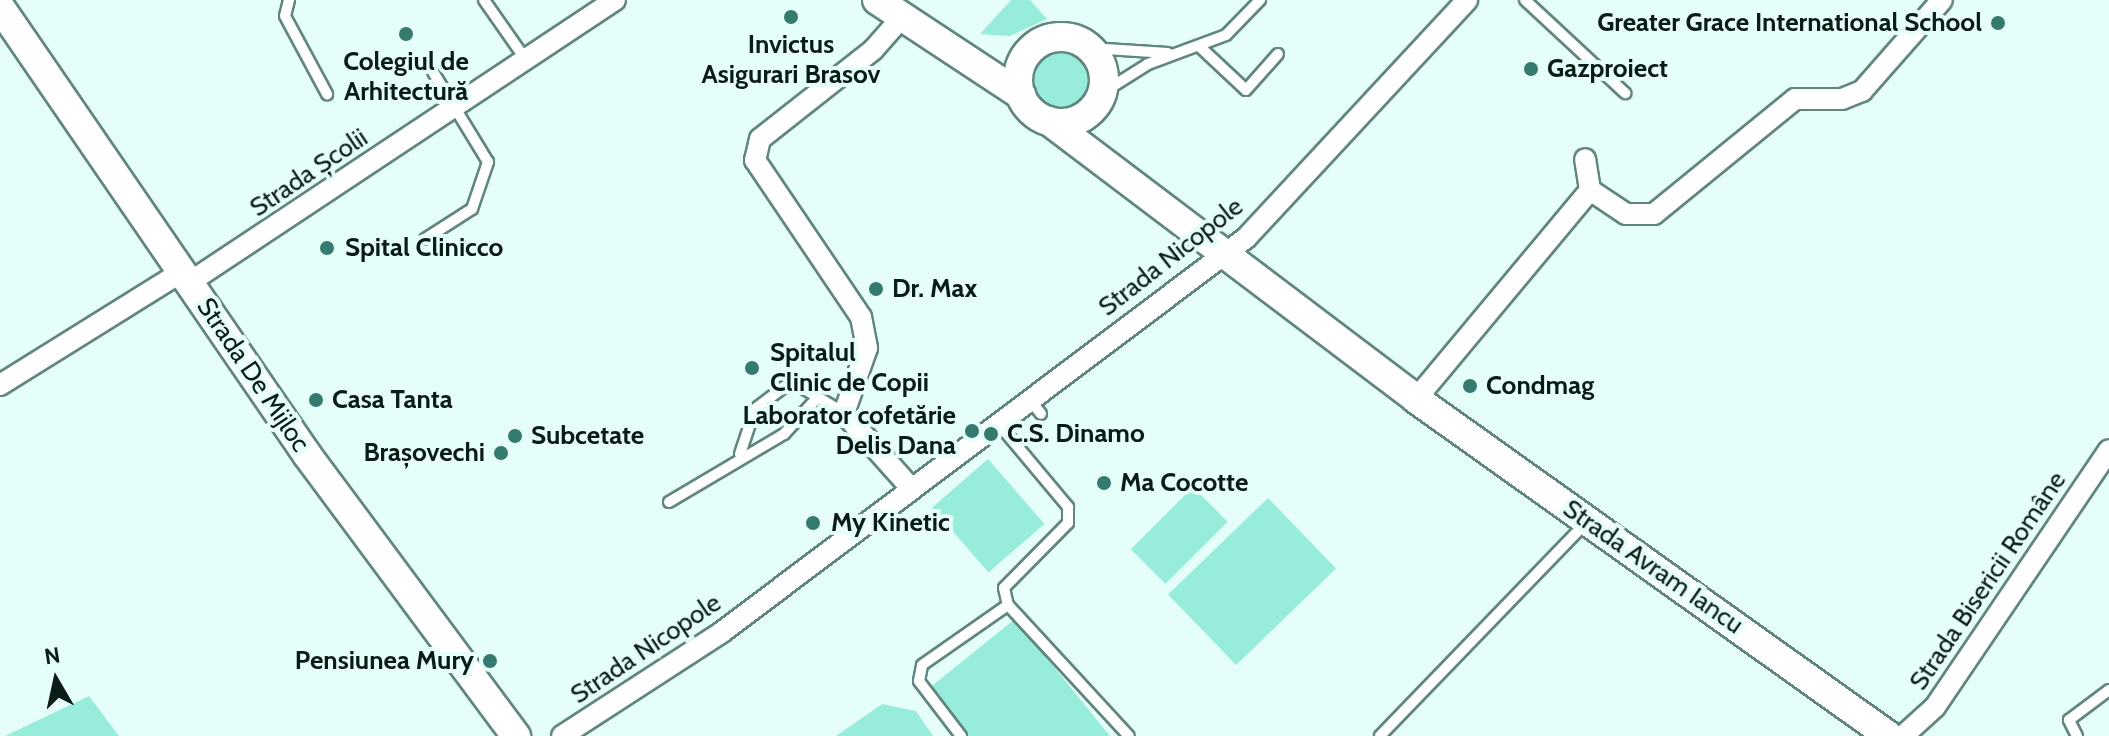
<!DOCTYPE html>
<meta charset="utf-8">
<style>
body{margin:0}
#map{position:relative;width:2109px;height:736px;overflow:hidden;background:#e6fef9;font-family:Cabin,sans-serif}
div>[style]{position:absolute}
.green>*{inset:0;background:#98ecdc;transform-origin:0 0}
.round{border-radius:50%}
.roads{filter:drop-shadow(2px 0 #60867f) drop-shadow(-2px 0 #60867f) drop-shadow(0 2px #60867f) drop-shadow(0 -2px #60867f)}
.lane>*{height:10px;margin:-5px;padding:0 5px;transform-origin:5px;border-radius:5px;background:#fff}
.street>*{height:20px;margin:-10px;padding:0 10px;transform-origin:10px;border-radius:10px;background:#fff}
.secondary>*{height:28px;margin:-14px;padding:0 14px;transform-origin:14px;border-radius:14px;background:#fff}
.secondary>.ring{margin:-14px;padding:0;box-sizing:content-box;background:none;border:28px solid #fff;border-radius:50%}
.dots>*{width:22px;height:22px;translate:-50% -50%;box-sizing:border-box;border:4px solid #e6fef9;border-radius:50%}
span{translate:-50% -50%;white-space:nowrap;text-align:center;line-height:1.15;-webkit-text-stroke:8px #e6fef9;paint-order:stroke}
.poi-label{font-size:26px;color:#0b1b18;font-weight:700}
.right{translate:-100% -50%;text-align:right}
.left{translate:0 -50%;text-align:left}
.street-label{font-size:26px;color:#0b1b18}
.north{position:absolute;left:16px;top:640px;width:80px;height:80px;-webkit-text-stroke:6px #e6fef9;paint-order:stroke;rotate:351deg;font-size:22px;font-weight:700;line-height:32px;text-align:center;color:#0b1b18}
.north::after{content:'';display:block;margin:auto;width:28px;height:36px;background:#0b1b18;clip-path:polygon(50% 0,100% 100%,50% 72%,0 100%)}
</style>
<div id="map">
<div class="green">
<div style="clip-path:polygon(1011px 0,1030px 0,1047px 19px,1010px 36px,980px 34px)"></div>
<div class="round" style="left:1034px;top:53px;width:54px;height:54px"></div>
<div style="left:988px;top:459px;width:86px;height:74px;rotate:49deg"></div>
<div style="left:1193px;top:487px;width:49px;height:88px;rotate:45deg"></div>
<div style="left:1268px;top:498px;width:98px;height:139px;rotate:46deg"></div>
<div style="clip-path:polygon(1015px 619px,1110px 736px,967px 736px,928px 689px)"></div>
<div style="clip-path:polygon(89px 696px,119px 736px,5px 736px)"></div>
<div style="clip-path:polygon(882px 704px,916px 711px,933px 736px,836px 736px)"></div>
</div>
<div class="roads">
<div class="lane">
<div style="left:289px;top:0;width:16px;rotate:104deg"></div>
<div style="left:285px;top:16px;width:89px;rotate:61.7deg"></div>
<div style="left:484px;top:0;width:73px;rotate:55deg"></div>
<div style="left:1525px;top:0;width:137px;rotate:42.9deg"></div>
<div style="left:1199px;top:46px;width:64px;rotate:43.1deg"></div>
<div style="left:1246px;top:90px;width:48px;rotate:-48.4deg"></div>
<div style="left:1090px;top:48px;width:78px;rotate:3.7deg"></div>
<div style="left:1102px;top:93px;width:54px;rotate:-32.2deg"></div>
<div style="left:1148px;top:64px;width:83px;rotate:-20.4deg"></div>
<div style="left:1226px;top:35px;width:49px;rotate:-45.8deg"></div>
<div style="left:425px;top:239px;width:56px;rotate:-32.6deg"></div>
<div style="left:472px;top:209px;width:50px;rotate:-71.2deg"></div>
<div style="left:488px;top:162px;width:105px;rotate:-121.4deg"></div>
<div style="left:1029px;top:399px;width:19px;rotate:51deg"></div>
<div style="left:997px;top:422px;width:111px;rotate:50.1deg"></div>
<div style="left:1068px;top:507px;width:16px;rotate:90deg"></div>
<div style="left:1068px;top:523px;width:91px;rotate:134.6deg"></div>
<div style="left:1004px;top:588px;width:17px;rotate:77deg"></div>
<div style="left:1008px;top:605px;width:178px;rotate:47.3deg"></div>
<div style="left:740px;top:454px;width:47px;rotate:-71.6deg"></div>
<div style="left:755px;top:409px;width:36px;rotate:-37deg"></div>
<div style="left:784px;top:387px;width:17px"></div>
<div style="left:801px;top:387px;width:50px;rotate:31.2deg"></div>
<div style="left:669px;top:502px;width:134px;rotate:-30.6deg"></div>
<div style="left:784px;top:434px;width:50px;rotate:-47.4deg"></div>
<div style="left:961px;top:736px;width:69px;rotate:-127.4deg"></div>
<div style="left:919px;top:681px;width:16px;rotate:-79deg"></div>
<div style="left:922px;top:665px;width:105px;rotate:-34.9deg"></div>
<div style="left:1380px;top:736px;width:296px;rotate:-46deg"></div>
<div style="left:2077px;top:736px;width:18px;rotate:-117deg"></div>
<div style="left:2069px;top:720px;width:50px;rotate:-36.9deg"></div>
</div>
<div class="street">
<div style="left:903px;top:16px;width:45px;rotate:131.4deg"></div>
<div style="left:873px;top:50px;width:144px;rotate:141.8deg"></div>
<div style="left:760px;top:139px;width:22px;rotate:103deg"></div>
<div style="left:755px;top:160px;width:189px;rotate:56deg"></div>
<div style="left:861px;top:317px;width:32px;rotate:79deg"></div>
<div style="left:867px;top:348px;width:69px;rotate:109.5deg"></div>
<div style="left:844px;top:413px;width:98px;rotate:48.3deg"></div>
<div style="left:1590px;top:190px;width:43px;rotate:33.7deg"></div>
<div style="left:1626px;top:214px;width:28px"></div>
<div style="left:1654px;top:214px;width:182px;rotate:-39.2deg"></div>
<div style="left:1795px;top:99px;width:47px"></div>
<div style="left:1842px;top:99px;width:22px;rotate:-22deg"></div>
<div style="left:1862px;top:91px;width:121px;rotate:-48.7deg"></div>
<div style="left:190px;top:282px;width:510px;rotate:-33.57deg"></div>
<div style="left:0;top:385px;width:216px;rotate:-31.9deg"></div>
<div style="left:1416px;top:399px;width:272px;rotate:-50.2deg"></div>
<div style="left:1590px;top:190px;width:31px;rotate:-99deg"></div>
<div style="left:562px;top:736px;width:191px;rotate:-33deg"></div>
<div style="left:722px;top:632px;width:656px;rotate:-36.94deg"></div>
<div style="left:1246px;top:238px;width:325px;rotate:-47.1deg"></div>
<div style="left:1903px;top:736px;width:43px;rotate:-42.2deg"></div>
<div style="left:1935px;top:707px;width:310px;rotate:-55.9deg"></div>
</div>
<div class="secondary">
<div style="left:877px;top:0;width:173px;rotate:33.4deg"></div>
<div style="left:0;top:7px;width:544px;rotate:55.55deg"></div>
<div style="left:308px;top:456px;width:349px;rotate:53.4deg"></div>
<div class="ring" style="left:1018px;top:37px;width:58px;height:58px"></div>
<div style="left:1049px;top:121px;width:460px;rotate:37.1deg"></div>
<div style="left:1416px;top:399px;width:581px;rotate:35.47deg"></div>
</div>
</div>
<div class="dots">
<div style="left:791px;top:17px;background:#357a6e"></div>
<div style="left:1998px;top:23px;background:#357a6e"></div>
<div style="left:406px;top:34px;background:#357a6e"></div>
<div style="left:1531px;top:69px;background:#357a6e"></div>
<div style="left:327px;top:248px;background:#357a6e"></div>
<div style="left:876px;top:289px;background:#357a6e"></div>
<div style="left:752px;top:368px;background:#357a6e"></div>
<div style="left:1470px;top:386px;background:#357a6e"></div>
<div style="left:316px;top:400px;background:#357a6e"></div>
<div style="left:972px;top:431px;background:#357a6e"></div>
<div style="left:991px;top:434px;background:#357a6e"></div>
<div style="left:515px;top:436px;background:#357a6e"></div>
<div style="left:501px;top:453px;background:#357a6e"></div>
<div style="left:1104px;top:483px;background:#357a6e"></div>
<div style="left:813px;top:523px;background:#357a6e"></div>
<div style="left:490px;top:661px;background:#357a6e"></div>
</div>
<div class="poi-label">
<span class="right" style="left:1982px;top:23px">Greater Grace International School</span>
<span style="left:791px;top:60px">Invictus<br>Asigurari Brasov</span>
<span style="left:406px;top:77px">Colegiul de<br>Arhitectură</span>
<span class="left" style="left:1547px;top:69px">Gazproiect</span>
<span class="left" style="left:345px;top:248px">Spital Clinicco</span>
<span class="left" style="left:892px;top:289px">Dr. Max</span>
<span class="left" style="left:770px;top:368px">Spitalul<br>Clinic de Copii</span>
<span class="left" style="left:1486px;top:386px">Condmag</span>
<span class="left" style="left:332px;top:400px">Casa Tanta</span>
<span class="right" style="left:956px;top:431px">Laborator cofetărie<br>Delis Dana</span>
<span class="left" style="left:1007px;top:434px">C.S. Dinamo</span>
<span class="left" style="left:531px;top:436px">Subcetate</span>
<span class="right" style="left:485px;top:453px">Brașovechi</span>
<span class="left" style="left:1120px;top:483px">Ma Cocotte</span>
<span class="left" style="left:831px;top:523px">My Kinetic</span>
<span class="right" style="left:474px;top:661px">Pensiunea Mury</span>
</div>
<div class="street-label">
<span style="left:309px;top:173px;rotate:-34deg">Strada Școlii</span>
<span style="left:1171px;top:257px;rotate:-38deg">Strada Nicopole</span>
<span style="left:253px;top:375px;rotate:56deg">Strada De Mijloc</span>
<span style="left:1653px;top:567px;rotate:35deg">Strada Avram Iancu</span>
<span style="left:1988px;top:581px;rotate:-56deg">Strada Bisericii Române</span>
<span style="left:646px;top:649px;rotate:-34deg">Strada Nicopole</span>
</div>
<div class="north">N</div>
</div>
